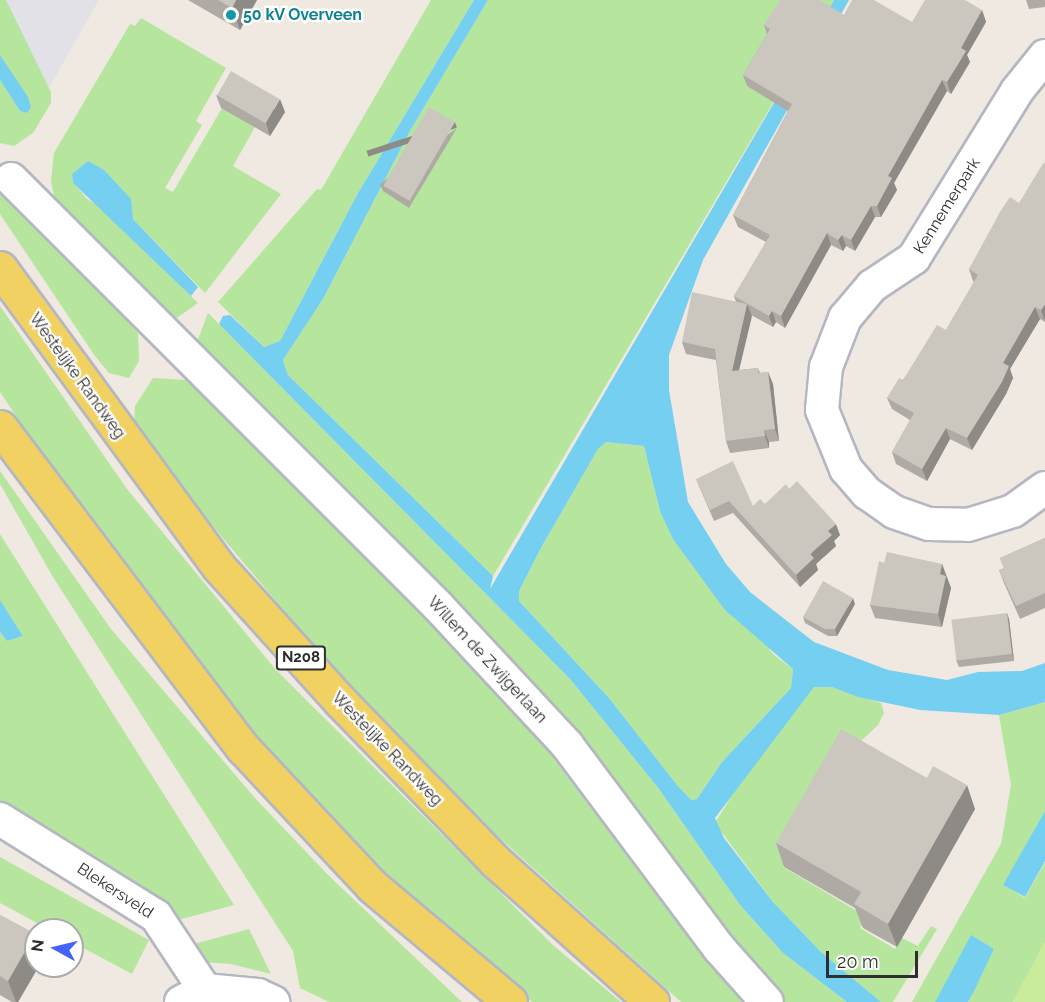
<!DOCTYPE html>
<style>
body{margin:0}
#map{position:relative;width:1045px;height:1002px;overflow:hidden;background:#efe9e1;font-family:Raleway,sans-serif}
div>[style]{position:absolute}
.industrial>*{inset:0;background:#e3e1e8}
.green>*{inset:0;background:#b6e59e}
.pitch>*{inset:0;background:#c9ec9a}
.water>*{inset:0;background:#75cff0}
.roads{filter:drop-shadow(2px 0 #b4b7c1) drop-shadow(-2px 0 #b4b7c1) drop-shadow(0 2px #b4b7c1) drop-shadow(0 -2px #b4b7c1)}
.minor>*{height:32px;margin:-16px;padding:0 16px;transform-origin:16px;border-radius:16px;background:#fff}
.primary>*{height:33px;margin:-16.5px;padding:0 16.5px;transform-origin:16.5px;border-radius:16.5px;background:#f2d163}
.wall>*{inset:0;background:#afaba4}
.shaded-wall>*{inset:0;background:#8e8b86;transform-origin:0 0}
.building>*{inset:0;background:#cbc7bf;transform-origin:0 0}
.dots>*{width:16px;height:16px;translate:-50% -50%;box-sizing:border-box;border:3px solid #fff;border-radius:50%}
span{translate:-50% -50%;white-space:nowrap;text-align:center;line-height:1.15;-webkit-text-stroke:4.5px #fff;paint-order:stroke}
.shield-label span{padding:2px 4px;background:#fff;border:2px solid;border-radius:4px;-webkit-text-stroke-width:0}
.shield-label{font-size:15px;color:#2e2e2e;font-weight:700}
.culture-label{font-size:16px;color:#0d838f;font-weight:700}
.left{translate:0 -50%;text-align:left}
.street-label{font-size:16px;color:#2e2e2e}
.north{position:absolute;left:24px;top:918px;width:60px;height:60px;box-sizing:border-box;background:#fff;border:2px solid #ababab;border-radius:50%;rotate:278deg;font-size:16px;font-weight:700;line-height:24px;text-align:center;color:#2e2e2e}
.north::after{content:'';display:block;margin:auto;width:21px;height:27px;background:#4264fb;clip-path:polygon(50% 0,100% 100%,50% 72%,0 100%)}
.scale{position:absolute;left:826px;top:951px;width:92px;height:27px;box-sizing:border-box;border:3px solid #2e2e2e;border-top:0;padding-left:8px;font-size:18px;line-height:21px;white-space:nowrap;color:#2e2e2e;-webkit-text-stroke:4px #fff;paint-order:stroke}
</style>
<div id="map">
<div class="industrial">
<div style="clip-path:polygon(0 0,99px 0,50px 86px,29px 97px)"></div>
</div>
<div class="green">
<div style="clip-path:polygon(0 0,6px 0,51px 92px,51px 103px,33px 133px,14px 146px,0 143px,0 80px,20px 111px,27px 113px,30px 107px,0 55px)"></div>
<div style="clip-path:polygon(431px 0,474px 0,358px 193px,280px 341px,264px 347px,218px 302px,317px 189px,321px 190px)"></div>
<div style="clip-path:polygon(488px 0,834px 0,493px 576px,288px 375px,283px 360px,323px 299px,410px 131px)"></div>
<div style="clip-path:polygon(141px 18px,226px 68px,196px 121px,202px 125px,165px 188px,173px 192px,222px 108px,255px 127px,233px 166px,281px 194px,205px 293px,133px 219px,88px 161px,72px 174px,73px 182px,87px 199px,101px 207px,198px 303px,174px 320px,56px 205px,51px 181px,54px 153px,130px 24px,135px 26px)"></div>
<div style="clip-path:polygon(0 183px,138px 333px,139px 361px,129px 378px,109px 373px,95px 356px,0 214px)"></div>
<div style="clip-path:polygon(0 306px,127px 489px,276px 670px,554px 946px,621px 1002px,532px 1002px,416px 905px,263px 747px,82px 515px,0 392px)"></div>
<div style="clip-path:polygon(208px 313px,570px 679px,659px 789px,740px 905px,783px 953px,847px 1002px,779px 1002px,199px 355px,197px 342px)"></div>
<div style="clip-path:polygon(153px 378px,187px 380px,438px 625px,520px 714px,702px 956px,742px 1002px,681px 1002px,439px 783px,306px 637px,159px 462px,134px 426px,135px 406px)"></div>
<div style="clip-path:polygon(606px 442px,644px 446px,660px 511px,774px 655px,793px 669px,791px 688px,722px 762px,697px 799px,691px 800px,677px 785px,609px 698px,519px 601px,519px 591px,542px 546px,598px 449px)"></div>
<div style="clip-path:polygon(0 471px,111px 629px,254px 797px,329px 876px,462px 1002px,329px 1002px,300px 988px,293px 951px,53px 577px,0 484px)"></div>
<div style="clip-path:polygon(0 534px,137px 752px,234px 905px,178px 920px,0 806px,0 632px,7px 641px,23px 636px,0 600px)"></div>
<div style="clip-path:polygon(814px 687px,832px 687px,881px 703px,884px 713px,878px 725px,849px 752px,783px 867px,867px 917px,860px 928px,895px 949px,902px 938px,918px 946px,931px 926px,937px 929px,893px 1002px,881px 1002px,821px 952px,773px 902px,715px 823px,744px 776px)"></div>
<div style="clip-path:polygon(1045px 702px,1045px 811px,1004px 885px,1025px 898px,1045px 862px,1045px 942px,1013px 1002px,968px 1002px,994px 949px,971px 936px,935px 1002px,912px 1002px,1001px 844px,1011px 785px,999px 715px)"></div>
<div style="clip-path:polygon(0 857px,149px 940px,132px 974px,72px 942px,72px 930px,50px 930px,0 903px)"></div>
<div style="clip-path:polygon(249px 929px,271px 974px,231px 964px,200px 962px,194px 944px)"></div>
</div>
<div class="pitch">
<div style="clip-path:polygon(1045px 942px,1045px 1002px,1013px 1002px)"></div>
</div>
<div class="water">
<div style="clip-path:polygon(evenodd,474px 0,488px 0,410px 131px,323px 299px,283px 360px,288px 375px,493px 576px,490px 589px,834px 0,849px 0,703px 260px,669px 355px,669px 390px,688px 502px,726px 564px,750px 592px,814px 642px,888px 670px,947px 680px,978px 672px,1022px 671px,1045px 663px,1045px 702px,999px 715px,920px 710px,858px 697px,832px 687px,814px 687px,715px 818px,724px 838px,773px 902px,821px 952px,881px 1002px,847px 1002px,783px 953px,740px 905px,659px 789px,570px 679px,219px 324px,223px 316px,230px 315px,264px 347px,280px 341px,358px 193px,474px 0,606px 442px,644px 446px,660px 511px,673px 539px,725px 610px,793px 669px,791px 688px,722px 762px,697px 799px,691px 800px,677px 785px,609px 698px,519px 601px,519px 591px,542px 546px,598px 449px,606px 442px)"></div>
<div style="clip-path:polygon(0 55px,28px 97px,31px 107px,27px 113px,20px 111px,0 80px)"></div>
<div style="clip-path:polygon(88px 161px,104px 170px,131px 199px,133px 219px,198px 287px,191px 296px,73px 183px,72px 174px)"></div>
<div style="clip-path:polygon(0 600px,23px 636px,7px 641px,0 632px)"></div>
<div style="clip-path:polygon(1045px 811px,1045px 861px,1025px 897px,1003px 885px)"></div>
<div style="clip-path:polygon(971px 935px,994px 949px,974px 991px,968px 1002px,935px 1002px)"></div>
</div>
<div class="roads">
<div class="minor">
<div style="left:1045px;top:56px;width:45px;rotate:128.7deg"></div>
<div style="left:1017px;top:91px;width:196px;rotate:121.7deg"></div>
<div style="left:914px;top:258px;width:50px;rotate:146.3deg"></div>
<div style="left:872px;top:286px;width:42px;rotate:130.2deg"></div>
<div style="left:845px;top:318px;width:53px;rotate:111.2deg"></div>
<div style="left:826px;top:367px;width:43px;rotate:95.3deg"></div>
<div style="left:822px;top:410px;width:64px;rotate:67.9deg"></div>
<div style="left:846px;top:469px;width:32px;rotate:49deg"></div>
<div style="left:867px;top:493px;width:33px;rotate:35deg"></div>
<div style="left:894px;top:512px;width:37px;rotate:19deg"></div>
<div style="left:929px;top:524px;width:39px;rotate:1deg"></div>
<div style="left:968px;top:525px;width:47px;rotate:-17.3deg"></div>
<div style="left:1013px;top:511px;width:39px;rotate:-36deg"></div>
<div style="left:11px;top:179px;width:604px;rotate:45deg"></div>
<div style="left:438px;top:606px;width:190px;rotate:47.1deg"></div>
<div style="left:567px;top:745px;width:254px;rotate:53.2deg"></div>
<div style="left:719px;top:948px;width:72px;rotate:48.4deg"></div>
<div style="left:0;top:819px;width:184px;rotate:31.9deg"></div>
<div style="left:156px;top:916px;width:89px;rotate:56.5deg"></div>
<div style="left:181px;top:1002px;width:27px;rotate:-27deg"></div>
<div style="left:205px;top:990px;width:53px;rotate:5.4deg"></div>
<div style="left:258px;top:995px;width:17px;rotate:25deg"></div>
</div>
<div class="primary">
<div style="left:0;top:268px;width:369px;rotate:53.8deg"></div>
<div style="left:218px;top:566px;width:182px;rotate:47.9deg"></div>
<div style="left:340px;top:701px;width:223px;rotate:45.9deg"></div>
<div style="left:495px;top:861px;width:211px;rotate:41.9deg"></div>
<div style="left:0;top:427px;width:403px;rotate:52.9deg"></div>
<div style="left:243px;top:748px;width:189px;rotate:46.9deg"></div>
<div style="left:372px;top:886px;width:180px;rotate:40deg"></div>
</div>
</div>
<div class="wall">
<div style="clip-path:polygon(188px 0,257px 0,240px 30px)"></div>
<div style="clip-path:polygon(1026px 0,1045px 0,1045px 7px,1029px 9px)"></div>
<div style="clip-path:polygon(982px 10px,986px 22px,967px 55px,970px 62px,951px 94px,947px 91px,894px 183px,897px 190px,881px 217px,875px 217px,855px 251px,846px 246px,843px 251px,831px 245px,785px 328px,776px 322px,773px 327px,751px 315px,739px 370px,758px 368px,760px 373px,768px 372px,773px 384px,779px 441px,769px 442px,769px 448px,730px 453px,726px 441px,716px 360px,686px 354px,682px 342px,736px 302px,734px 296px,766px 242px,738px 227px,733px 215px,788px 111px,747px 86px,743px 75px,767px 34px,764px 25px,844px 15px,912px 22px)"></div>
<div style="clip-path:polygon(216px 95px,285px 112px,270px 136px,221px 108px)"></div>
<div style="clip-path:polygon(457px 128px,409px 208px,383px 191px,380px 184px)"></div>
<div style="clip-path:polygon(1019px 203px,1045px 322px,1040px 319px,1023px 347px,1010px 369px,1013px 378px,1006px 394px,972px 450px,950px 439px,927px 481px,896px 464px,892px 452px,910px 420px,892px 409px,887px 398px,946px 330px,974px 282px,973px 281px,969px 269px)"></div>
<div style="clip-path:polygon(696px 479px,753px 506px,765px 504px,789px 489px,840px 535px,834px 541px,836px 546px,816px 564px,818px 570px,800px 587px,733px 513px,714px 521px)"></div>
<div style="clip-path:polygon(1045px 538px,1045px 608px,1020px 619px,1004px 583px,999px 570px,1004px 568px,1000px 558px)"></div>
<div style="clip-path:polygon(884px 563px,942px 564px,951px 588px,942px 627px,875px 618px,870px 605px)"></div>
<div style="clip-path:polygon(855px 604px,837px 636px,828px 636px,805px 623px,803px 617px)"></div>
<div style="clip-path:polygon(1007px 613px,1009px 619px,1014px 661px,959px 667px,956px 660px)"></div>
<div style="clip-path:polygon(927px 778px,975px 809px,897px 947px,863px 928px,855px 908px,784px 867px,776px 843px)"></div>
<div style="clip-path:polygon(0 915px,35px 934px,36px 938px,36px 966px,39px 966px,18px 1002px,12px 1002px,0 995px)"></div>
</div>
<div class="shaded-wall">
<div style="clip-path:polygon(236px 0,257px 0,240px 30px,232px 8px)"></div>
<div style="clip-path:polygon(982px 10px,986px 22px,967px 55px,970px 62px,951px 94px,947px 82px,961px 48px)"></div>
<div style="clip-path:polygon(942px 80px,947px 91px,894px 183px,897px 190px,881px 217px,877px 206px,888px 176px)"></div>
<div style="clip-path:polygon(280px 99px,285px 112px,270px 136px,266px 123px)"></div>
<div style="left:455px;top:122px;width:6px;height:93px;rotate:72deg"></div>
<div style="clip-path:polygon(871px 206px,875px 217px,855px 251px,851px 240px)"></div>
<div style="clip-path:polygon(827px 233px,831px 245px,785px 328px,781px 316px)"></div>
<div style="clip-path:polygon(842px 235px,846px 246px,843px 251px,838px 240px)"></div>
<div style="clip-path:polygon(747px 304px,752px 316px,736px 383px,732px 371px)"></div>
<div style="clip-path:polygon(1045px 304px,1045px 322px,1041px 310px)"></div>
<div style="clip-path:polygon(1035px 307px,1040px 319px,1010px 369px,1013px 378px,1006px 394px,972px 450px,967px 438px,1003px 363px)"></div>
<div style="clip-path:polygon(772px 311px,776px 322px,773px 327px,769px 316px)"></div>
<div style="clip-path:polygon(768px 372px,773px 384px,779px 441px,775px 429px)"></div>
<div style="clip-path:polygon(946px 428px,950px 439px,927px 481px,922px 469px)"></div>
<div style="clip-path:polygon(764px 430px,769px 442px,769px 448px,765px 436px)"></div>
<div style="clip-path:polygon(836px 524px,840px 535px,834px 541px,836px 546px,816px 564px,818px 570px,800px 587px,796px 575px,828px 531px)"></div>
<div style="clip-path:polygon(942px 564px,951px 588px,942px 627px,938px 614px,940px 574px)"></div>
<div style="clip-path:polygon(853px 598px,855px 604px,837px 636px,835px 629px)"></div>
<div style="clip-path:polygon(1007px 613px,1009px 619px,1014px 661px,1012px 654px)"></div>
<div style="clip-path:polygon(967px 785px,975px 809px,897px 947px,888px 924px)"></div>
<div style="clip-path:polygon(35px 934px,36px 938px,36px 966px,39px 966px,18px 1002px,16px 1002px,8px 981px)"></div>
</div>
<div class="building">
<div style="clip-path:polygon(218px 0,236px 0,232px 8px)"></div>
<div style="clip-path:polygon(780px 0,820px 0,844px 15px,852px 0,874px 0,912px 22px,925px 0,965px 0,982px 10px,961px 48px,966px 51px,957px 66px,947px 82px,942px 80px,888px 176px,892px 178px,877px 206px,871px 206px,851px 240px,842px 235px,838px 240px,827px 233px,781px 316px,772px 311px,769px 316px,734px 296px,770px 235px,733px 215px,792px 104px,743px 75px,770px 29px,764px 25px)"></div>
<div style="left:231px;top:71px;width:56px;height:28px;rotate:30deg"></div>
<div style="left:429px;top:107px;width:30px;height:91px;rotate:30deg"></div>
<div style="clip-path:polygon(1045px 162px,1045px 304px,1041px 310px,1035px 307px,1003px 363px,1009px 366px,1002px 382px,967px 438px,946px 428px,922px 469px,892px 452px,914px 413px,887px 398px,899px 378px,903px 380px,937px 325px,946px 330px,978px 275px,969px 269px,1000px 212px,1010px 197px,1019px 203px,1042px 165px)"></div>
<div style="clip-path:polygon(692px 292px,747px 304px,732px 371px,758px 368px,758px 373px,768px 372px,775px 429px,764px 430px,765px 436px,726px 441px,715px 349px,682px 342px)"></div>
<div style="clip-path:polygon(733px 461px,753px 506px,760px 499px,765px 504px,786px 484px,789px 489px,797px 481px,836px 524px,828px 531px,832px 535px,810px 554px,814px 558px,796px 575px,729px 501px,710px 510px,696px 479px)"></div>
<div style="clip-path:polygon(1045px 538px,1045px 593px,1016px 606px,999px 570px,1004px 568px,1000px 558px)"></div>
<div style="clip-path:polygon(887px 552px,942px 564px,940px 574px,946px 576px,938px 614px,870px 605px,879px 561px,884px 563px)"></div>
<div style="clip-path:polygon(823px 581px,853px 598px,835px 629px,825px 629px,803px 617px)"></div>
<div style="left:1007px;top:613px;width:41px;height:56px;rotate:83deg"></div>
<div style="clip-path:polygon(841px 729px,927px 778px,933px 766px,967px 785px,888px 924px,854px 904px,861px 892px,776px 843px)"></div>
<div style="clip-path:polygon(0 915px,35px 934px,8px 981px,0 976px)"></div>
</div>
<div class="dots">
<div style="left:231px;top:15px;background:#0f9aa8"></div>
</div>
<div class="shield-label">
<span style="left:301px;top:658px">N208</span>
</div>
<div class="culture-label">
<span class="left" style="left:243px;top:15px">50 kV Overveen</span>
</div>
<div class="street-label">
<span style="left:947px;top:206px;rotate:-58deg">Kennemerpark</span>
<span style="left:77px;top:376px;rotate:54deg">Westelijke Randweg</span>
<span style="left:487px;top:660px;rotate:47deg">Willem de Zwijgerlaan</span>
<span style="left:387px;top:749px;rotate:46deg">Westelijke Randweg</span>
<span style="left:115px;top:891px;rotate:33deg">Blekersveld</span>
</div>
<div class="north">N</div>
<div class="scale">20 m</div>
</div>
